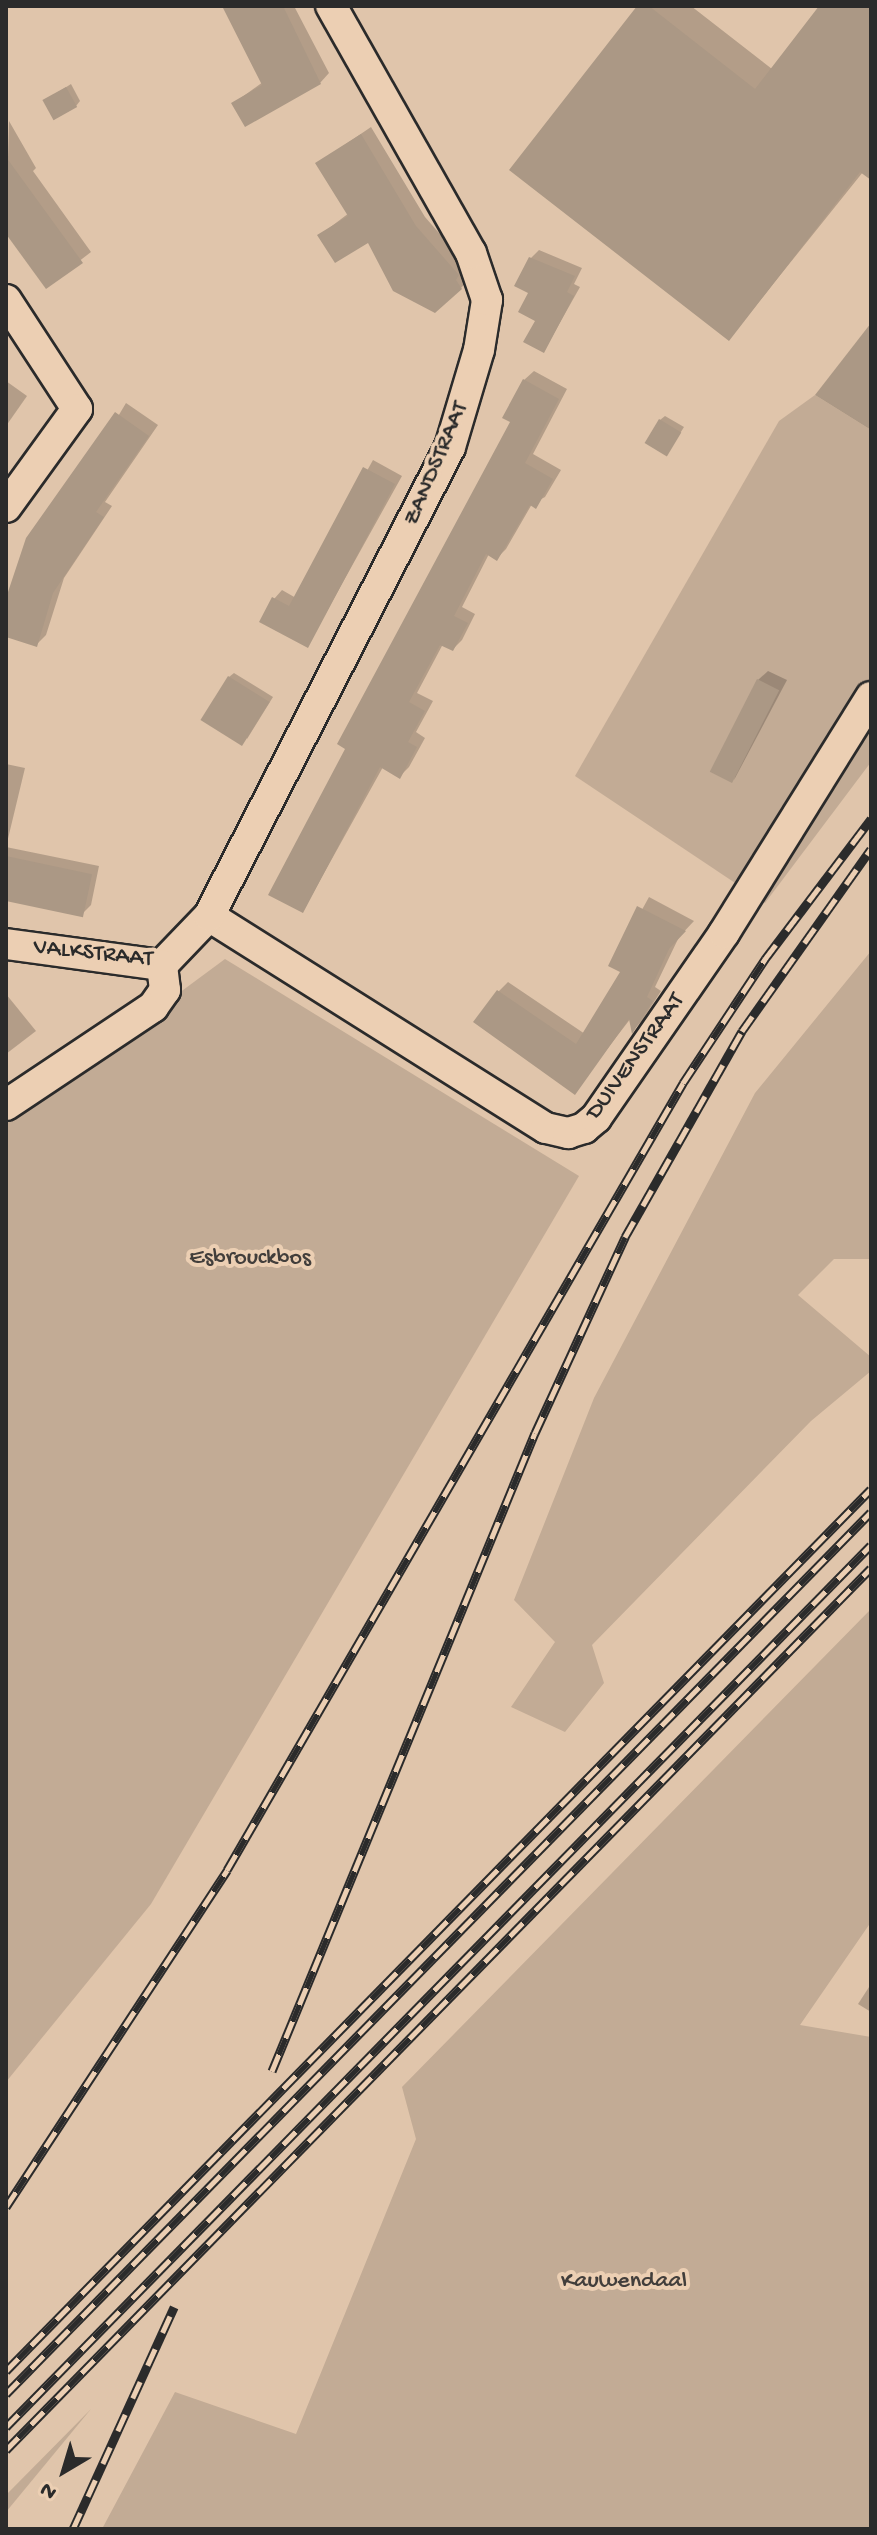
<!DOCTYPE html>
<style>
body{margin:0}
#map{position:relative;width:877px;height:2535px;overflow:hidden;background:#e0c5ab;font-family:"Gochi Hand",sans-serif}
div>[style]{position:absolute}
.green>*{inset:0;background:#c2ab95}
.shadow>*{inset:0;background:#0003}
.building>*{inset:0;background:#ab9885;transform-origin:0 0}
.roads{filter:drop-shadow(2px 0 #2b2b2b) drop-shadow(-2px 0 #2b2b2b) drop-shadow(0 2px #2b2b2b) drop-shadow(0 -2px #2b2b2b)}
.street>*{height:30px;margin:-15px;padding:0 15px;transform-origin:15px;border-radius:15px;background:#eccfb3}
.rail>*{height:9px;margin-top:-4.5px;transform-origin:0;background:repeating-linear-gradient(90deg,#eccfb3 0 18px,#2b2b2b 0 36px);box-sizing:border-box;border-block:2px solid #2b2b2b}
span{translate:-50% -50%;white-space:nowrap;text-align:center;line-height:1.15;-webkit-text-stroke:8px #eccfb3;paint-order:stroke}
.street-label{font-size:24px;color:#2b2b2b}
.park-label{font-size:24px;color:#423e3b}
.frame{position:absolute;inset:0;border:8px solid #2b2b2b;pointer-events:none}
.north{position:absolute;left:24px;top:2431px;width:80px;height:80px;-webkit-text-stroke:6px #eccfb3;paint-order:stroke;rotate:218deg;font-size:22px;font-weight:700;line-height:32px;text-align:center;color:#2b2b2b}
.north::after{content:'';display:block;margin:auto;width:28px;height:36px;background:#2b2b2b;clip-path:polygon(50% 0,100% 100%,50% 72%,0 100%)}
</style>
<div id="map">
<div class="green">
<div style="clip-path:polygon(815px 395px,871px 430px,871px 762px,765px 903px,575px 776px,779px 421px)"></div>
<div style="clip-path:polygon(871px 951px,871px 1259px,834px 1259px,798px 1295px,871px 1357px,871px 1371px,811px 1421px,592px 1645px,604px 1683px,565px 1732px,511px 1707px,555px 1642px,514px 1600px,594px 1398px,755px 1093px)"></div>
<div style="clip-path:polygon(225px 959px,579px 1176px,151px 1904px,6px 2082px,6px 1121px)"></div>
<div style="clip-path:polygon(871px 1609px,871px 1922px,800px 2025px,871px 2037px,871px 2529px,102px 2529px,175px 2392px,296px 2434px,416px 2139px,402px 2087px)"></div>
<div style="clip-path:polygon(91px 2409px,6px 2512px,6px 2495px)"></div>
</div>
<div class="shadow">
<div style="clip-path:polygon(224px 6px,294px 6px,329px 73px,320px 83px,234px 103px,263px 82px)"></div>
<div style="clip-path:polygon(640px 6px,691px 6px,772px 69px,822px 6px,871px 6px,871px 178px,863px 172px,729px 339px)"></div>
<div style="clip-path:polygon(71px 84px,80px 101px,76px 106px,44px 101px)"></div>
<div style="clip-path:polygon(9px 121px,36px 168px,33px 171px,91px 252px,47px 286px,6px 229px)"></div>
<div style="clip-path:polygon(371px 127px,425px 217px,467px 265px,470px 278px,461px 288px,369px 240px,320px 235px,349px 213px,318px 163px)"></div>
<div style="clip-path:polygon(539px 250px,582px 268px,574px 284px,580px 287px,544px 351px,530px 292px,531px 258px)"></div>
<div style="clip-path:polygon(534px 371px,567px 389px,533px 454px,561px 470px,545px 497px,532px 504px,506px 549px,497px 558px,489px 554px,462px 607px,475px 614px,462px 640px,453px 649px,443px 644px,417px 693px,433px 701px,416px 732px,425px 738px,409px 767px,400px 776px,383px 767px,303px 911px,348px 748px,512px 421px,524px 380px)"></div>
<div style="clip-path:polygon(6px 381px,27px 396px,6px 426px)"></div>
<div style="clip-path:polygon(126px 403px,158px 425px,105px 502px,112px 506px,64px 578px,46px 635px,36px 645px,6px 635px,6px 605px)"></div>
<div style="clip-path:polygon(665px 416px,684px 427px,667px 454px,660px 420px)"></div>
<div style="clip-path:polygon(373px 460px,402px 476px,308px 645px,274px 599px,282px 590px,296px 598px)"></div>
<div style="clip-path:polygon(768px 671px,787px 680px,734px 780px,758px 680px)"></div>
<div style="clip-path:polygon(234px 673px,273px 697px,247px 739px,229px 677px)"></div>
<div style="clip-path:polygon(6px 764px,25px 768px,6px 847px,99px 866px,91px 905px,83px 913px,6px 898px)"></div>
<div style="clip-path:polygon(649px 897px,694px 921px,679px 937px,655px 987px,661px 991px,641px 1022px,633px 1030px,631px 1018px,574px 1092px,498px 992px,508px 982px,585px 1034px,623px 971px,611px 966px)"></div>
<div style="clip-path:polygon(6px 994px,36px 1031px,6px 1054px)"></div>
<div style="clip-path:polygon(871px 1984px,871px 2012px,858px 2004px)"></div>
</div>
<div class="building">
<div style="clip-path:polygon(222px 6px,283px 6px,321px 84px,245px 127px,231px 103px,262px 85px)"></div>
<div style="clip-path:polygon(637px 6px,649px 6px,755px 89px,819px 6px,871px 6px,871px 180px,860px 172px,729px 341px,509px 170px)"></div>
<div style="left:66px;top:87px;width:23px;height:27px;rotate:61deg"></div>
<div style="clip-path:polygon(361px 134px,416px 226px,459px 275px,456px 280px,462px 289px,435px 313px,393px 291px,368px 243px,335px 263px,317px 235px,348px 216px,315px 163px)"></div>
<div style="clip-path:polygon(6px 157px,83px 263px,46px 289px,6px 234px)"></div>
<div style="clip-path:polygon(529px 257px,575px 276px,567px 292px,574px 296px,544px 353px,523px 342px,535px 321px,518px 312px,528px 293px,514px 286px)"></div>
<div style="clip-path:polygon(871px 323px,871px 430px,815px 395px)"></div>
<div style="clip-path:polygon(523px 379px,559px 399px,525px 463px,553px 479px,536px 509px,530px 505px,497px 561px,486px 554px,454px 616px,468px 623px,453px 651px,440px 645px,409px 702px,425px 711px,408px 742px,417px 747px,400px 779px,380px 767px,303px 913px,268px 895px,345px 749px,337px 744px,510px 422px,502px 418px)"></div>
<div style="clip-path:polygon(115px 412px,149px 436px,96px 512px,104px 517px,53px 593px,37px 647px,6px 637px,6px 598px,26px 538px)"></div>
<div style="left:659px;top:419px;width:26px;height:28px;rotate:31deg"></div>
<div style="clip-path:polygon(363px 467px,395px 484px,308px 648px,259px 622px,272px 597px,289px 606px)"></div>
<div style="left:228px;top:676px;width:49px;height:52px;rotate:32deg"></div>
<div style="left:757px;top:679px;width:25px;height:104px;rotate:27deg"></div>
<div style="left:6px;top:856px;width:88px;height:44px;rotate:12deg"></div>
<div style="clip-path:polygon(637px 906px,686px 931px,669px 949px,647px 997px,653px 1001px,632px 1034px,629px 1019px,575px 1095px,473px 1022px,497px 990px,576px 1044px,620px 972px,608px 966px)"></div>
</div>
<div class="roads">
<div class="street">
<div style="left:6px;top:300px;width:130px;rotate:56.9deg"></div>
<div style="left:77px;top:409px;width:121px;rotate:125.9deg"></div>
<div style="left:209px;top:916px;width:398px;rotate:32.2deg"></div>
<div style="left:546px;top:1128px;width:23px;rotate:13deg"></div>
<div style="left:568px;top:1133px;width:17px;rotate:-17deg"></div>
<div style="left:584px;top:1128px;width:16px;rotate:-40deg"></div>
<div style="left:596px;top:1118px;width:225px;rotate:-55.3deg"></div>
<div style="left:724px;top:933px;width:278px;rotate:-58.1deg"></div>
<div style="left:6px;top:944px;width:157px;rotate:7.7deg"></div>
<div style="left:162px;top:965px;width:68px;rotate:-46.2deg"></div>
<div style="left:209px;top:916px;width:527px;rotate:-62.8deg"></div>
<div style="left:450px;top:447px;width:101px;rotate:-73.4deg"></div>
<div style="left:479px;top:350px;width:51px;rotate:-80.9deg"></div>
<div style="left:487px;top:300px;width:50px;rotate:-108.8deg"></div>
<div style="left:471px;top:253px;width:284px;rotate:-119.5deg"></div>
<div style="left:6px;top:1105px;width:177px;rotate:-33.7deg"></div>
<div style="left:153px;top:1007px;width:21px;rotate:-55deg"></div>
<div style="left:165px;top:990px;width:25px;rotate:-97deg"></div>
</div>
</div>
<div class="rail">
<div style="left:272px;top:2071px;width:690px;rotate:-67.6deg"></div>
<div style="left:535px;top:1433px;width:216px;rotate:-65.3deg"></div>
<div style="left:625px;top:1237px;width:237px;rotate:-60.4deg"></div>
<div style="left:742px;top:1031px;width:223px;rotate:-54.7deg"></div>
<div style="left:6px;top:2207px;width:403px;rotate:-56.7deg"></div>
<div style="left:227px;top:1870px;width:910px;rotate:-59.91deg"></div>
<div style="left:683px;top:1083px;width:149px;rotate:-56.5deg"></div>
<div style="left:765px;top:959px;width:176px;rotate:-52.9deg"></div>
<div style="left:6px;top:2371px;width:1235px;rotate:-45.56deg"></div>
<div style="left:6px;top:2394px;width:1235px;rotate:-45.56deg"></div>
<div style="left:6px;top:2427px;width:1235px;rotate:-45.56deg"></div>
<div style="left:6px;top:2450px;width:1235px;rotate:-45.56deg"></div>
<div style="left:73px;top:2529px;width:244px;rotate:-65.5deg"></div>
</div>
<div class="street-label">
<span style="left:437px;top:464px;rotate:-67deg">ZANDSTRAAT</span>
<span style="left:93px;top:954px;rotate:6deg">VALKSTRAAT</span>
<span style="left:636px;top:1057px;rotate:-54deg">DUIVENSTRAAT</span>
</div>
<div class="park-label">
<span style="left:250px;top:1259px">Esbrouckbos</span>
<span style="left:624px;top:2282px">Kauwendaal</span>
</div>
<div class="frame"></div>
<div class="north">N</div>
</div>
